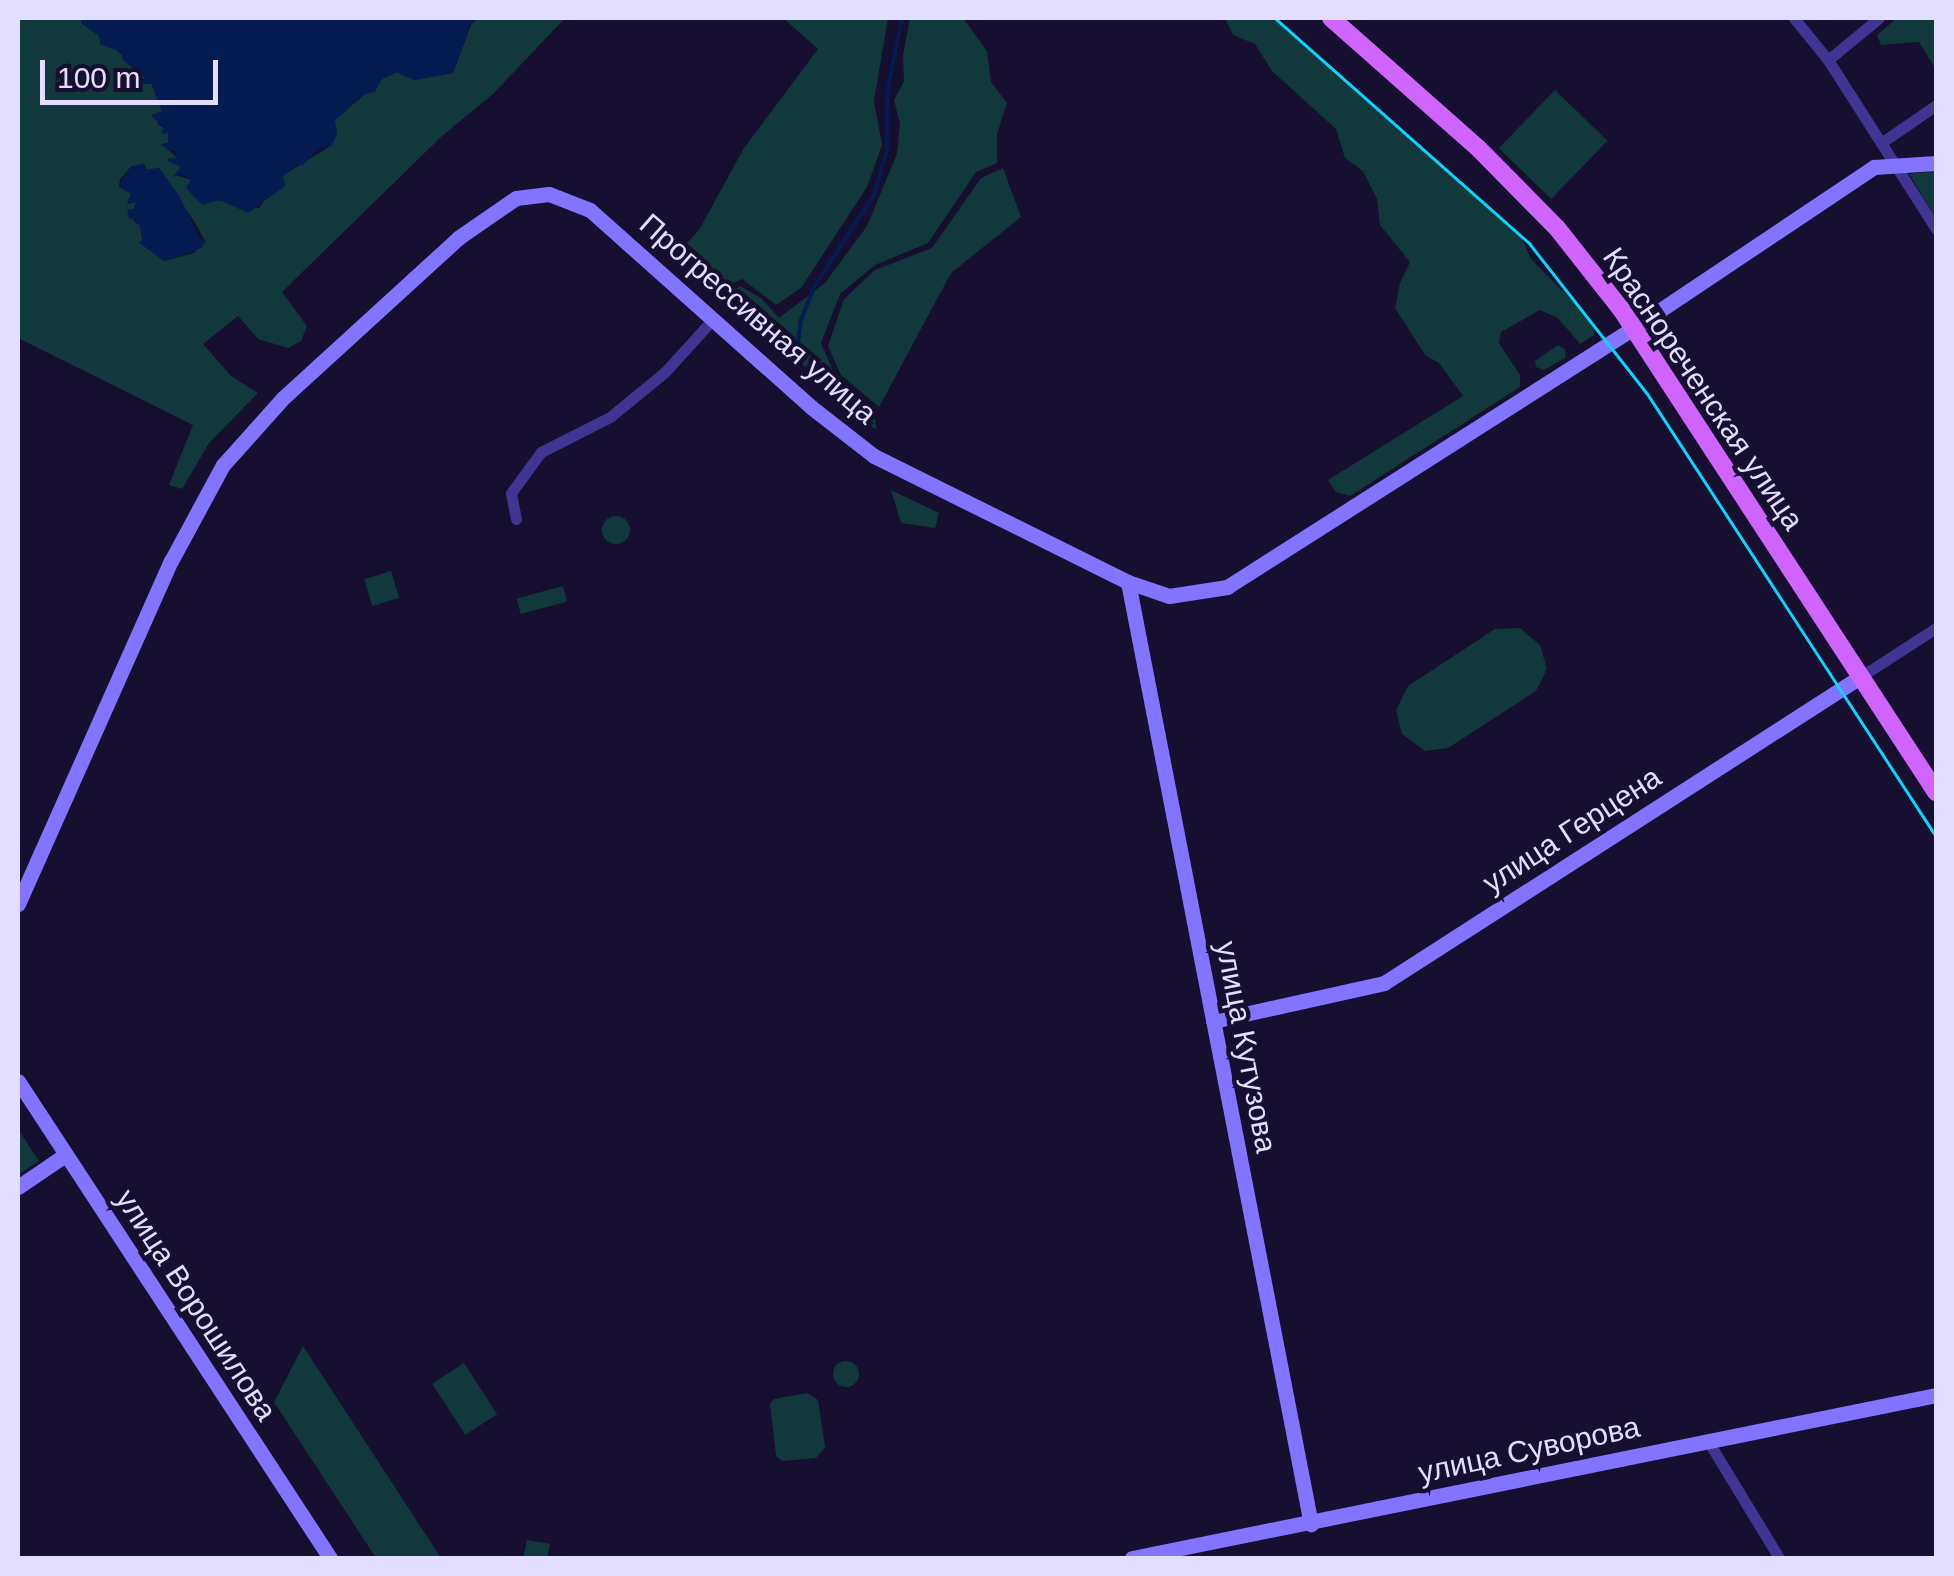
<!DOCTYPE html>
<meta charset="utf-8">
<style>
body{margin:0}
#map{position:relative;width:1954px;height:1576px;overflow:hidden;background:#170f2f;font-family:Helvetica,sans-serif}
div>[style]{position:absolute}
.green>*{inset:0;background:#11383a;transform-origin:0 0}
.round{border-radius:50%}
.water>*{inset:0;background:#051c52}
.stream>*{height:4px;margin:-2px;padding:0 2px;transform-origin:2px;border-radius:2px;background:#051c52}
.street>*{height:11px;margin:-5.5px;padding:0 5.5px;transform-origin:5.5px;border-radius:5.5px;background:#403593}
.secondary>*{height:15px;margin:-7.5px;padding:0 7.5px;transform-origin:7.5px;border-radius:7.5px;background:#8274ff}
.primary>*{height:18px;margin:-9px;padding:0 9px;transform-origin:9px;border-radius:9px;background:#d064ff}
.tram>*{height:2.5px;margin:-1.25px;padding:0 1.25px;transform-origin:1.25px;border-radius:1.25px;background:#09d5ff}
span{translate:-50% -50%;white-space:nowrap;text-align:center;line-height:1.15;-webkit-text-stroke:9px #170f2f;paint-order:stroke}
.street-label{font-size:30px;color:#e3ddff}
.frame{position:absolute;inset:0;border:20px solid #e3ddff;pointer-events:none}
.scale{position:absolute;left:40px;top:60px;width:178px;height:45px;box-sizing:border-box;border:5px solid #e3ddff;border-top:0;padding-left:12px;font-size:30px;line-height:35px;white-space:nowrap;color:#e3ddff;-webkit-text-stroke:8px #170f2f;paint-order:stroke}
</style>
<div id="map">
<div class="green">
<div style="clip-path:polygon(evenodd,18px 18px,82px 18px,153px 84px,162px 111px,157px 123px,168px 132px,168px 143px,162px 144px,177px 158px,167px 159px,181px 167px,175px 175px,192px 180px,212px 199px,259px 208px,269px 194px,285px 186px,282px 176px,332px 145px,335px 120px,382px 79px,397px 72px,414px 80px,453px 73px,471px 25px,478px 18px,565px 18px,493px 94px,442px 136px,282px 292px,307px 326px,301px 341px,288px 348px,258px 339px,238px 316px,203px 344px,231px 376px,258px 393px,209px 443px,182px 489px,169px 485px,193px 425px,18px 338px,18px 18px,145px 165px,146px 170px,159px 168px,197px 226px,205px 241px,194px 253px,164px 261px,143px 244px,140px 226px,133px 220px,136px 202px,127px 204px,131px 193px,119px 187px,120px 179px,132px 166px,145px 165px)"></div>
<div style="clip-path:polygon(783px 18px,888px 18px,874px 101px,882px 145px,867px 187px,801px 288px,776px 305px,742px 279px,718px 290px,693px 262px,686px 244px,699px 230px,744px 148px,818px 49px)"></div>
<div style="clip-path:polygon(910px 18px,963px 18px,987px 51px,991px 82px,1007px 103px,997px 134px,997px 163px,976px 172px,928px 243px,875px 265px,840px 294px,821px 343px,835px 375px,874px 408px,876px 430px,726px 296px,740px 286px,761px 298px,779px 318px,825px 283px,867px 226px,897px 154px,900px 124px,894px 100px,904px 81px,903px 55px)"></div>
<div style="clip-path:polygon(1225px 18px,1277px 20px,1521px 237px,1531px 259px,1594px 323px,1594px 335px,1580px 344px,1558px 318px,1540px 310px,1501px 332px,1499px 343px,1520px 375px,1520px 387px,1350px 496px,1336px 492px,1328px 480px,1463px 396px,1439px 363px,1425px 355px,1395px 308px,1400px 283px,1410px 262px,1380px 225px,1377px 199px,1363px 171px,1345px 158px,1336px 129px,1272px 71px,1255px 44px,1233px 35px)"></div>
<div style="clip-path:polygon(1897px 18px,1936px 18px,1935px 68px,1919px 42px,1881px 45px,1877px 35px)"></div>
<div style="left:1555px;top:90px;width:73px;height:81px;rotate:44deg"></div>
<div style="clip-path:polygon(1003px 168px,1021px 217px,951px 273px,879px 407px,841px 375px,828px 346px,844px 299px,875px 270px,932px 248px,981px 178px)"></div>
<div style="clip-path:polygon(1936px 171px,1936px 218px,1909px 174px)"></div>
<div style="clip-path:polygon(1558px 345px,1566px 350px,1565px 358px,1544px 370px,1536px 367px,1535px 361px)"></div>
<div style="clip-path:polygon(891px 490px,939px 513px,935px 528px,901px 523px)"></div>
<div class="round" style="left:602px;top:516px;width:28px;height:28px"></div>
<div style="left:391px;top:571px;width:28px;height:28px;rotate:73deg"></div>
<div style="left:563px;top:586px;width:16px;height:48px;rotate:75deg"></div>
<div style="clip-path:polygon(1520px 628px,1540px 645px,1547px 669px,1536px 691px,1448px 748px,1425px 751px,1402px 734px,1396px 710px,1408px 686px,1495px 629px)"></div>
<div style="clip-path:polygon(18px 1129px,39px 1161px,18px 1175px)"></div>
<div style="clip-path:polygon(303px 1346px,441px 1558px,376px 1558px,274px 1402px)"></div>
<div class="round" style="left:833px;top:1361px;width:26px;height:26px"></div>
<div style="left:464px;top:1363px;width:61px;height:38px;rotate:57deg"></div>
<div style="clip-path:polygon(807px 1393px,818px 1400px,825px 1447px,816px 1458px,782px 1461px,776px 1456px,770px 1404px,774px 1399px)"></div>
<div style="clip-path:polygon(527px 1540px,550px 1544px,547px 1558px,523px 1558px)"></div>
</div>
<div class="water">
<div style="clip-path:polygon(82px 18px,478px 18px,470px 25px,453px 73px,414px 80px,397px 72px,382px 79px,375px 92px,362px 95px,335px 120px,337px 134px,332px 145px,319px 149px,302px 166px,297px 164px,283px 176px,285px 186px,248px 213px,220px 200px,202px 205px,186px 188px,191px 180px,181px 174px,173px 177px,181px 167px,166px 160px,177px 158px,175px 151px,160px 145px,168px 143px,168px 133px,161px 134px,164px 128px,151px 115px,162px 111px,151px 84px,144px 84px,141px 79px,145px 78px,123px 60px,121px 52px,100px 44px,99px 36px,81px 23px)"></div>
<div style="clip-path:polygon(143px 163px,146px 170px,159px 168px,178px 194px,201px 241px,206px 240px,202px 248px,165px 261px,139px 243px,143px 239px,140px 226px,136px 219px,129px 219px,127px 209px,134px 209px,136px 202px,127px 204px,131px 194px,119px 187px,129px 169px)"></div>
</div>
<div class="stream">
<div style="left:796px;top:359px;width:39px;rotate:-83deg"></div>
<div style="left:801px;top:320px;width:35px;rotate:-68deg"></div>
<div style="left:814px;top:287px;width:110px;rotate:-56.9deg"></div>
<div style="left:874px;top:195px;width:47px;rotate:-73.9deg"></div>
<div style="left:887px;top:150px;width:62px;rotate:-89.1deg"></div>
<div style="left:888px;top:88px;width:71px;rotate:-78.7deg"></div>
</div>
<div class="street">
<div style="left:1794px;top:18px;width:54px;rotate:51deg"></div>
<div style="left:1828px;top:60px;width:201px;rotate:57.4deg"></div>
<div style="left:1828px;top:60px;width:66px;rotate:-39.5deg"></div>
<div style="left:1881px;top:143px;width:67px;rotate:-34.6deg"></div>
<div style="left:516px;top:519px;width:26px;rotate:-101deg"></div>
<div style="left:511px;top:493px;width:51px;rotate:-53.8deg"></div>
<div style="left:541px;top:452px;width:77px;rotate:-26.9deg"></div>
<div style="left:610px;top:417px;width:71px;rotate:-39.3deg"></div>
<div style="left:665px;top:372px;width:72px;rotate:-47.8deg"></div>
<div style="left:1860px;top:677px;width:90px;rotate:-32.8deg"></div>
<div style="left:1708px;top:1441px;width:137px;rotate:58.7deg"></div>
</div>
<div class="secondary">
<div style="left:1128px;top:582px;width:960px;rotate:79.01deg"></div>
<div style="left:18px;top:904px;width:376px;rotate:-66deg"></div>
<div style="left:171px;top:561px;width:109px;rotate:-61.6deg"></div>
<div style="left:223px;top:465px;width:90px;rotate:-48.2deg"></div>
<div style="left:283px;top:398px;width:237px;rotate:-42.4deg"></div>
<div style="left:458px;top:238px;width:70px;rotate:-34.6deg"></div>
<div style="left:516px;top:198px;width:33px;rotate:-7deg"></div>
<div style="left:549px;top:194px;width:44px;rotate:21.3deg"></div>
<div style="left:590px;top:210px;width:296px;rotate:41.7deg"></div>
<div style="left:811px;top:407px;width:80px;rotate:37.9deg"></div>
<div style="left:874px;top:456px;width:284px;rotate:26.4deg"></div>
<div style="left:1128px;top:582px;width:43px;rotate:18.9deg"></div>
<div style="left:1169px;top:596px;width:59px;rotate:-8.8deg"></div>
<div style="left:1227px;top:587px;width:484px;rotate:-32.5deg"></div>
<div style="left:1635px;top:327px;width:288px;rotate:-33.8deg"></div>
<div style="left:1874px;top:167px;width:62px;rotate:-3.7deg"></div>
<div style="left:1213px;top:1021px;width:175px;rotate:-12.5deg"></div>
<div style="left:1384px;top:983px;width:566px;rotate:-32.74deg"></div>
<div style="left:18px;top:1081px;width:570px;rotate:56.81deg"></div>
<div style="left:18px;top:1187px;width:57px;rotate:-34.2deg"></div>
<div style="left:1132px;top:1558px;width:820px;rotate:-11.46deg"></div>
</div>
<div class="primary">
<div style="left:1331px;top:18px;width:196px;rotate:41.5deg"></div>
<div style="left:1478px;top:148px;width:112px;rotate:45.4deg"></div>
<div style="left:1557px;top:228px;width:103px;rotate:51.7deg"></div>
<div style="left:1621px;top:309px;width:577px;rotate:56.89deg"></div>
</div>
<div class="tram">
<div style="left:1275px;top:18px;width:341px;rotate:41.5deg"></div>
<div style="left:1530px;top:244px;width:189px;rotate:51.9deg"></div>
<div style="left:1647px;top:393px;width:529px;rotate:56.88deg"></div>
</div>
<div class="street-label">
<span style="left:758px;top:319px;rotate:41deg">Прогрессивная улица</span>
<span style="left:1703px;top:389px;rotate:56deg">Краснореченская улица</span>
<span style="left:1572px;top:830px;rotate:-33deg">улица Герцена</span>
<span style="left:1246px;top:1047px;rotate:79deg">улица Кутузова</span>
<span style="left:196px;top:1305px;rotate:57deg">улица Ворошилова</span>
<span style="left:1529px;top:1450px;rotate:-12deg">улица Суворова</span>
</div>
<div class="frame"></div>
<div class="scale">100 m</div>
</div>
